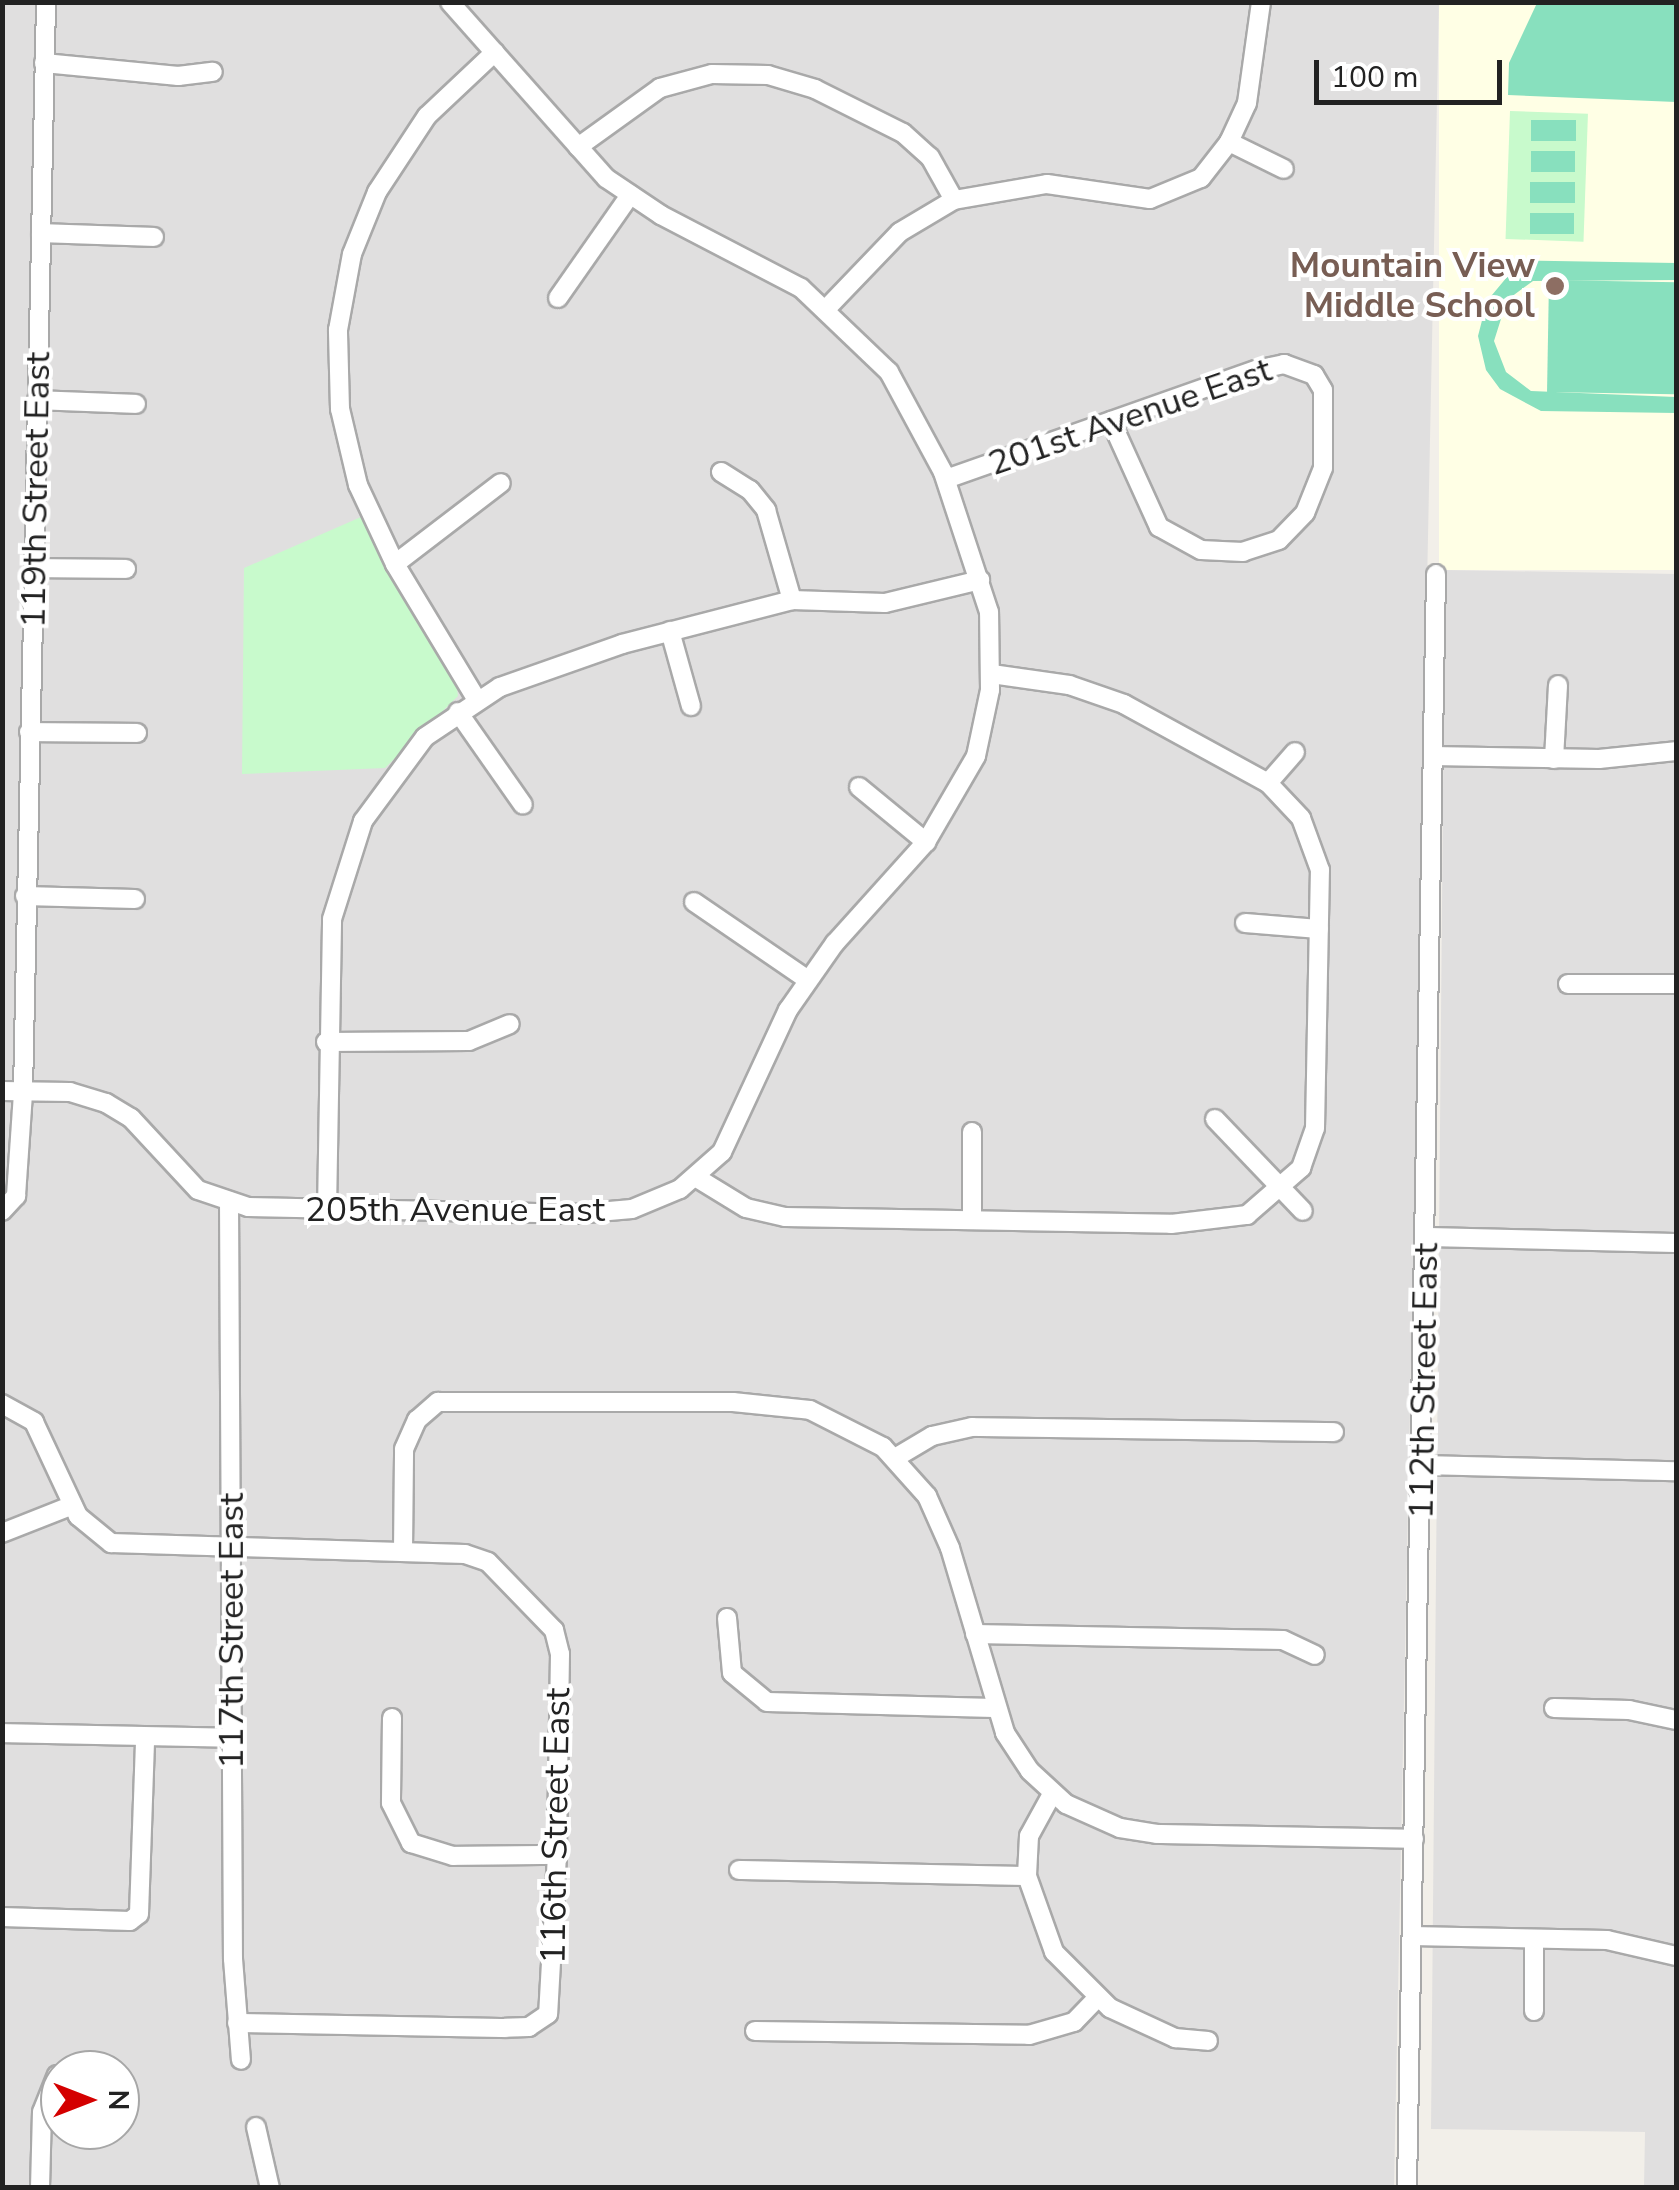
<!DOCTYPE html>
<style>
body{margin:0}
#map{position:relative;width:1679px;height:2190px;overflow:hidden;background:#f2efe9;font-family:"Nunito Sans",sans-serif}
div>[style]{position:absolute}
.residential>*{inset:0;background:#e0dfdf}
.education>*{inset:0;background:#ffffe5;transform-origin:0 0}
.park>*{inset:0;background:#c8facc;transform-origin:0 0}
.pitch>*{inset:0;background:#88e0be;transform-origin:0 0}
.roads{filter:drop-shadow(2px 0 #a9a9a9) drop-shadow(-2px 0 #a9a9a9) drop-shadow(0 2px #a9a9a9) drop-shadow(0 -2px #a9a9a9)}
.minor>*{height:18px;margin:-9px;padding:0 9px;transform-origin:9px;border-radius:9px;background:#fff}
.dots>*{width:28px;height:28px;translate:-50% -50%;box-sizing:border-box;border:5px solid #fff;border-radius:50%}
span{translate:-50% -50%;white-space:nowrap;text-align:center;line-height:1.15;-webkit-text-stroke:8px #fff;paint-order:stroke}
.education-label{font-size:35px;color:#785e54;font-weight:700}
.right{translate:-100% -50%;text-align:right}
.street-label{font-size:35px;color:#222}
.frame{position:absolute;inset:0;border:5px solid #222;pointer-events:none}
.north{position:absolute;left:40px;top:2050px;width:100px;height:100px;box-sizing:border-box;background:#fff;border:2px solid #a7a7a7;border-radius:50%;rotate:90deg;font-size:28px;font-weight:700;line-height:40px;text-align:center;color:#222}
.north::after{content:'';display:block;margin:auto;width:35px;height:45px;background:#d40000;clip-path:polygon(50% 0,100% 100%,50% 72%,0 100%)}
.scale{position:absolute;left:1314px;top:60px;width:188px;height:45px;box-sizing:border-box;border:5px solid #222;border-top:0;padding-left:12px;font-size:30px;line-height:35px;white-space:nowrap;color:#222;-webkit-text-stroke:8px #fff;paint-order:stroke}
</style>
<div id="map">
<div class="residential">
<div style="clip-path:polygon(evenodd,3px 3px,1439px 3px,1394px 2187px,3px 2188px,3px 3px,60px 2070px,120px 2070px,120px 2130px,60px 2130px,60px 2070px)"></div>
<div style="clip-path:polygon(1445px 570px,1676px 574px,1676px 2187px,1644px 2187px,1645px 2132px,1431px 2129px)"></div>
</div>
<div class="education">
<div style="left:1439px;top:3px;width:237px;height:567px"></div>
</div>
<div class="park">
<div style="left:1510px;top:111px;width:78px;height:128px;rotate:2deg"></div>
<div style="clip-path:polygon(361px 517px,456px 682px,458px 696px,385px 768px,242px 774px,244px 568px)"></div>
</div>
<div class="pitch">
<div style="clip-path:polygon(1537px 3px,1676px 3px,1676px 102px,1508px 95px,1509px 63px)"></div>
<div style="left:1531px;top:120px;width:45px;height:21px"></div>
<div style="left:1531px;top:151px;width:44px;height:21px"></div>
<div style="left:1530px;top:182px;width:45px;height:21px"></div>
<div style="left:1530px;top:213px;width:44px;height:21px"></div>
<div style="clip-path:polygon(1502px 260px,1676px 263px,1676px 280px,1533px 281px,1507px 300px,1494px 341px,1506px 372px,1531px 391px,1676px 397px,1676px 413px,1541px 411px,1500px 389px,1486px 370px,1478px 336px,1487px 301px,1507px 277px,1502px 276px)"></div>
<div style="left:1549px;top:280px;width:127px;height:112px;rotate:1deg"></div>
</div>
<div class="roads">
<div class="minor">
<div style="left:44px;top:63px;width:135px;rotate:5.5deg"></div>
<div style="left:178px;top:76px;width:35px;rotate:-7deg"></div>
<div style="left:1229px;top:142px;width:61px;rotate:26.1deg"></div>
<div style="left:578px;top:147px;width:101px;rotate:-35.7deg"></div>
<div style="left:660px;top:88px;width:54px;rotate:-15.1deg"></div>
<div style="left:712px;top:74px;width:56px;rotate:1deg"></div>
<div style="left:768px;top:75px;width:49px;rotate:16.6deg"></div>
<div style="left:815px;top:89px;width:98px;rotate:26.6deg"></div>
<div style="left:903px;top:133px;width:36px;rotate:42deg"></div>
<div style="left:930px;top:157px;width:49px;rotate:60.8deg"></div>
<div style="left:41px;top:233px;width:113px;rotate:2deg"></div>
<div style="left:558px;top:298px;width:126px;rotate:-55deg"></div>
<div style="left:827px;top:308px;width:105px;rotate:-46.2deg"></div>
<div style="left:900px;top:232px;width:63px;rotate:-30.7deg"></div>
<div style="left:954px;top:200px;width:94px;rotate:-9.8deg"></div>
<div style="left:1047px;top:184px;width:104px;rotate:8.3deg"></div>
<div style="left:1150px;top:199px;width:55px;rotate:-22.4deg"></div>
<div style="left:1201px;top:178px;width:46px;rotate:-52.1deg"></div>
<div style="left:1229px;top:142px;width:43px;rotate:-65.2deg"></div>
<div style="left:1247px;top:103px;width:102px;rotate:-82.1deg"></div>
<div style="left:37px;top:400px;width:99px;rotate:2.3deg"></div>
<div style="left:721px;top:472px;width:34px;rotate:32deg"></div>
<div style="left:750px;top:490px;width:26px;rotate:51deg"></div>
<div style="left:766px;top:510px;width:94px;rotate:73.9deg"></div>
<div style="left:946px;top:479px;width:175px;rotate:-19.4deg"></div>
<div style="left:1111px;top:421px;width:154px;rotate:-19.4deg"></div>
<div style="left:1256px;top:370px;width:29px;rotate:-12deg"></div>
<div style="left:1284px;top:364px;width:32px;rotate:20deg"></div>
<div style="left:1314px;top:375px;width:17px;rotate:59deg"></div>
<div style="left:1323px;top:390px;width:78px;rotate:90deg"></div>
<div style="left:1323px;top:468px;width:48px;rotate:111.8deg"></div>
<div style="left:1305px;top:513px;width:37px;rotate:134deg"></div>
<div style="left:1279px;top:540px;width:38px;rotate:162deg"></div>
<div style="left:1243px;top:552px;width:42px;rotate:-177.3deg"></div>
<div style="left:1201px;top:550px;width:48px;rotate:-151.3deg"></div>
<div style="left:1159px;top:527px;width:116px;rotate:-114.4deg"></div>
<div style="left:395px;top:564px;width:133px;rotate:-37.4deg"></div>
<div style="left:35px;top:568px;width:91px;rotate:0.6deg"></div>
<div style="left:670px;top:631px;width:78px;rotate:74.4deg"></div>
<div style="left:477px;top:700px;width:159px;rotate:-121.1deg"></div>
<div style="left:395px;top:564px;width:87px;rotate:-115.1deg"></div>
<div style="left:358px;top:485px;width:78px;rotate:-103.3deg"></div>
<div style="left:340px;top:409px;width:79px;rotate:-91.5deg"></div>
<div style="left:338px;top:330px;width:77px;rotate:-79.6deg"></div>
<div style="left:352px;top:254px;width:67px;rotate:-68deg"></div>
<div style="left:377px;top:192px;width:91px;rotate:-56.7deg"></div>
<div style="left:427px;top:116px;width:93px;rotate:-43.3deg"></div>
<div style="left:458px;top:712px;width:113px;rotate:55deg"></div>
<div style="left:29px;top:732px;width:108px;rotate:0.5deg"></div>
<div style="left:1433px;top:756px;width:166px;rotate:1deg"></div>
<div style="left:1599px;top:759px;width:77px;rotate:-5.9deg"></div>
<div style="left:1554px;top:759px;width:74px;rotate:-86.9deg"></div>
<div style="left:1268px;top:783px;width:41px;rotate:-48.9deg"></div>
<div style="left:859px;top:787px;width:87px;rotate:39.4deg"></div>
<div style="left:25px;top:896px;width:110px;rotate:1.6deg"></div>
<div style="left:694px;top:902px;width:138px;rotate:34.4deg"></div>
<div style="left:1245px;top:923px;width:74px;rotate:4.6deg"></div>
<div style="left:1568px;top:984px;width:108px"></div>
<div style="left:326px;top:1042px;width:143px;rotate:-0.4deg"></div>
<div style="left:469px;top:1041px;width:44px;rotate:-22.5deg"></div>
<div style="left:2px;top:1091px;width:68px;rotate:0.8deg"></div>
<div style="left:70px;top:1092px;width:38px;rotate:17deg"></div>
<div style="left:106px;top:1103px;width:29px;rotate:31deg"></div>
<div style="left:131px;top:1118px;width:98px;rotate:47.1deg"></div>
<div style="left:198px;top:1190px;width:53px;rotate:18.8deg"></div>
<div style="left:248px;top:1207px;width:327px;rotate:1.2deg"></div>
<div style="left:575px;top:1214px;width:57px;rotate:-5deg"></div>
<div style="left:632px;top:1209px;width:52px;rotate:-22.6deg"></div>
<div style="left:680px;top:1189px;width:56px;rotate:-41.4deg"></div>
<div style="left:722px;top:1152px;width:157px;rotate:-65.1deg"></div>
<div style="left:788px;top:1010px;width:82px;rotate:-55deg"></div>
<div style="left:835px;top:943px;width:136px;rotate:-48deg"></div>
<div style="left:926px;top:842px;width:99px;rotate:-59.8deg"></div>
<div style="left:976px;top:756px;width:67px;rotate:-78deg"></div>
<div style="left:990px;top:690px;width:78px;rotate:-90.7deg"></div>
<div style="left:989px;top:612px;width:147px;rotate:-108.2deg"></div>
<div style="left:943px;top:472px;width:114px;rotate:-118.4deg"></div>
<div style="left:889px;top:372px;width:122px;rotate:-136.3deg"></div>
<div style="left:801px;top:288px;width:158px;rotate:-152.5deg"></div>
<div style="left:661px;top:215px;width:66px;rotate:-146.1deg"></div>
<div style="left:606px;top:178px;width:235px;rotate:-131.6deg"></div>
<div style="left:1215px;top:1119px;width:127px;rotate:46.3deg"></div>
<div style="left:697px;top:1178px;width:57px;rotate:31.5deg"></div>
<div style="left:746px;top:1208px;width:40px;rotate:13deg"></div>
<div style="left:785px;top:1217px;width:386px;rotate:1deg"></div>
<div style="left:1171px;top:1224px;width:77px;rotate:-6.8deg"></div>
<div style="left:1247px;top:1215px;width:72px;rotate:-41deg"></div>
<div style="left:1301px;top:1168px;width:42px;rotate:-70.7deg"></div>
<div style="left:1315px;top:1128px;width:258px;rotate:-88.9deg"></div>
<div style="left:1320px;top:870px;width:55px;rotate:-110.1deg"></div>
<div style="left:1301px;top:818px;width:48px;rotate:-133.3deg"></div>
<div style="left:1268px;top:783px;width:164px;rotate:-151.3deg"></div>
<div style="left:1124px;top:704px;width:58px;rotate:-160.9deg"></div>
<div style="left:1069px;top:685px;width:78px;rotate:-171.9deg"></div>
<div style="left:229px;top:1201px;width:758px;rotate:89.7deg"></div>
<div style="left:233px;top:1959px;width:101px;rotate:85.5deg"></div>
<div style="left:327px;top:1210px;width:291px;rotate:-89deg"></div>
<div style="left:332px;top:919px;width:103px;rotate:-72.4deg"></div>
<div style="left:363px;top:821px;width:104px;rotate:-53.6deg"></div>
<div style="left:425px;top:737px;width:90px;rotate:-33.7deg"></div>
<div style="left:500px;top:687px;width:129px;rotate:-19.4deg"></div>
<div style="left:622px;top:644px;width:176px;rotate:-14.5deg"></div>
<div style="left:792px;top:600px;width:93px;rotate:1.8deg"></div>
<div style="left:885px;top:603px;width:98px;rotate:-13.6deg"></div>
<div style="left:2px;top:1211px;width:21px;rotate:-47deg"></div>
<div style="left:16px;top:1196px;width:104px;rotate:-86.1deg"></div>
<div style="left:23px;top:1092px;width:1090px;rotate:-88.79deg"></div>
<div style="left:972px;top:1220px;width:88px;rotate:-90deg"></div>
<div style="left:1428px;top:1237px;width:248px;rotate:1.4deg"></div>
<div style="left:2px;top:1404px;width:37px;rotate:29deg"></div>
<div style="left:34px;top:1422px;width:104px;rotate:64.9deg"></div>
<div style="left:78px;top:1516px;width:43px;rotate:39.3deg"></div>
<div style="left:111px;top:1543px;width:354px;rotate:1.8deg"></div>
<div style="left:465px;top:1554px;width:24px;rotate:19deg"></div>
<div style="left:488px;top:1562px;width:95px;rotate:45.9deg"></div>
<div style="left:554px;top:1630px;width:25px;rotate:76deg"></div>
<div style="left:560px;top:1654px;width:201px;rotate:90.9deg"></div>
<div style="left:557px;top:1855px;width:159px;rotate:93.2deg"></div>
<div style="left:548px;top:2014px;width:23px;rotate:146deg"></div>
<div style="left:529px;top:2027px;width:24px;rotate:178deg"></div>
<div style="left:505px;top:2028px;width:268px;rotate:-178.9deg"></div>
<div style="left:895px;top:1458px;width:43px;rotate:-30.7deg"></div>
<div style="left:932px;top:1436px;width:41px;rotate:-12.7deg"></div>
<div style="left:972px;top:1427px;width:362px;rotate:0.8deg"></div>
<div style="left:1422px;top:1465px;width:254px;rotate:1.4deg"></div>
<div style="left:2px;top:1533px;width:76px;rotate:-21.5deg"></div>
<div style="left:403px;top:1551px;width:102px;rotate:-89.4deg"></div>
<div style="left:404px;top:1449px;width:32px;rotate:-66deg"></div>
<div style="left:417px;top:1420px;width:28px;rotate:-41deg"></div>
<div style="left:438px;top:1402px;width:295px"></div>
<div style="left:733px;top:1402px;width:77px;rotate:5.9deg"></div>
<div style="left:810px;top:1410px;width:82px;rotate:26.9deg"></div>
<div style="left:883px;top:1447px;width:66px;rotate:48.1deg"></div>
<div style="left:927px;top:1496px;width:57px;rotate:66.1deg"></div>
<div style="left:950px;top:1548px;width:193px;rotate:73.4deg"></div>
<div style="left:1005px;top:1733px;width:45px;rotate:56.7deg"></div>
<div style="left:1030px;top:1771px;width:49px;rotate:42.5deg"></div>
<div style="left:1066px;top:1804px;width:59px;rotate:24deg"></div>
<div style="left:1120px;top:1828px;width:37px;rotate:9deg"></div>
<div style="left:1157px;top:1834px;width:257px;rotate:1.1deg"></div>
<div style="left:727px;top:1618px;width:55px;rotate:84.8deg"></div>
<div style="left:732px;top:1673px;width:45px;rotate:39.6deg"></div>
<div style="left:767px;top:1702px;width:227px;rotate:1.5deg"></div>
<div style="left:975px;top:1634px;width:308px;rotate:1.1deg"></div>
<div style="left:1283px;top:1640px;width:35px;rotate:25deg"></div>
<div style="left:1554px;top:1708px;width:75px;rotate:1.5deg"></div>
<div style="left:1629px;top:1710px;width:48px;rotate:12deg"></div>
<div style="left:392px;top:1718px;width:85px;rotate:90.7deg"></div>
<div style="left:391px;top:1803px;width:45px;rotate:63.4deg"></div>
<div style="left:411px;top:1843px;width:44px;rotate:17.2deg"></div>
<div style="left:453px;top:1856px;width:104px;rotate:-0.6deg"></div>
<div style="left:2px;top:1733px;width:231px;rotate:1.2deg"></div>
<div style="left:1052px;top:1794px;width:48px;rotate:118.7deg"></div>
<div style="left:1029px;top:1836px;width:40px;rotate:92.9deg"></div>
<div style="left:1027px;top:1876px;width:81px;rotate:70.4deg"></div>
<div style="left:1054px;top:1952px;width:79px;rotate:45deg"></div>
<div style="left:1110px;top:2008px;width:72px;rotate:24.8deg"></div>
<div style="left:1175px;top:2038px;width:33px;rotate:5deg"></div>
<div style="left:739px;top:1870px;width:288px;rotate:1.2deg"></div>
<div style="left:2px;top:1917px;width:128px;rotate:1.8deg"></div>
<div style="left:130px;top:1921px;width:11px;rotate:-38deg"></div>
<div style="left:139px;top:1914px;width:176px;rotate:-88deg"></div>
<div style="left:1412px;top:1936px;width:195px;rotate:1.2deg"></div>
<div style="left:1607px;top:1940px;width:71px;rotate:13.1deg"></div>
<div style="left:1534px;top:2011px;width:72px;rotate:-90deg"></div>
<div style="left:755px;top:2031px;width:274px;rotate:0.8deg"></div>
<div style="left:1029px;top:2035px;width:47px;rotate:-16.1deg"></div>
<div style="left:1074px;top:2022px;width:32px;rotate:-46deg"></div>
<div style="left:256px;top:2127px;width:63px;rotate:77.1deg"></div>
<div style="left:40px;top:2188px;width:76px;rotate:-88.5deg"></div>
<div style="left:42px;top:2112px;width:40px;rotate:-68deg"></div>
<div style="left:1407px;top:2188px;width:1614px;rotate:-88.97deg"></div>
</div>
</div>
<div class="dots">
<div style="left:1555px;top:286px;background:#8d6e63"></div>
</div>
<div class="education-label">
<span class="right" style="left:1535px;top:286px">Mountain View<br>Middle School</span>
</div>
<div class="street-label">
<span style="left:1130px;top:417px;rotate:-19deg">201st Avenue East</span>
<span style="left:36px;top:490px;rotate:-89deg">119th Street East</span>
<span style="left:455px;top:1210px">205th Avenue East</span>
<span style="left:1424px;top:1381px;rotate:-89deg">112th Street East</span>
<span style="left:232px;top:1631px;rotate:-90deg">117th Street East</span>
<span style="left:556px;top:1826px;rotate:-89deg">116th Street East</span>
</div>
<div class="frame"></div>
<div class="north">N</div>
<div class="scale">100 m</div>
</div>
